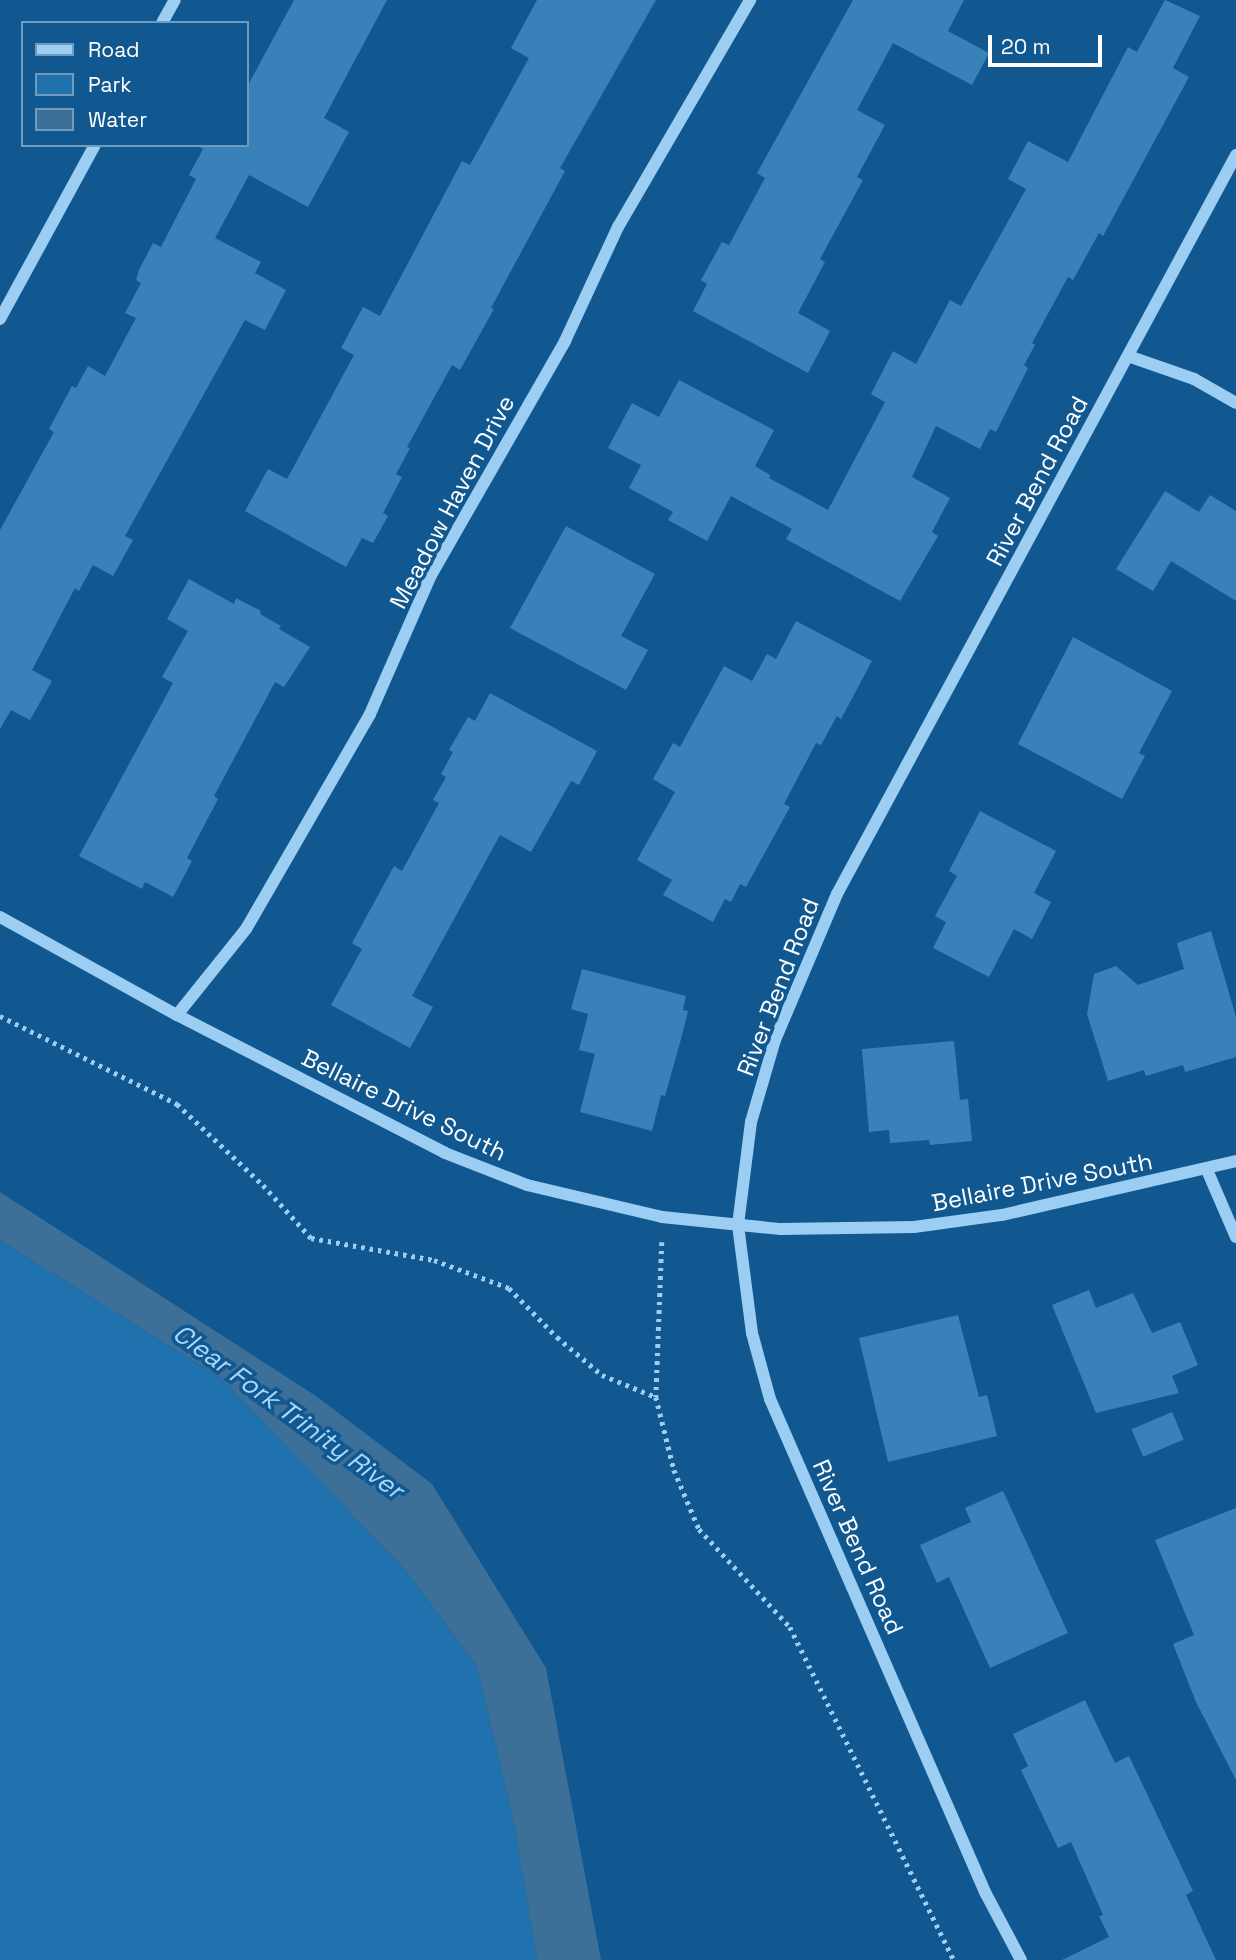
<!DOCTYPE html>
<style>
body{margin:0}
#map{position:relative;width:1236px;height:1960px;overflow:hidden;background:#115891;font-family:"Space Grotesk",sans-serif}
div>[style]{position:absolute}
.green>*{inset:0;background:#1f72ae}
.water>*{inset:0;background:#3c7099}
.building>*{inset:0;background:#3982b9;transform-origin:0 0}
.path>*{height:4.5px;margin-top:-2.25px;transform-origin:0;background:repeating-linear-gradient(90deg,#9ccef3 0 3.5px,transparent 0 8.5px)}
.minor>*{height:12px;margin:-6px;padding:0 6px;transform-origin:6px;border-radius:6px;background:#9ccef3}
span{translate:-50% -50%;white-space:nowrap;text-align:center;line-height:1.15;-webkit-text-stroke:7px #115891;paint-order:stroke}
.street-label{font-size:24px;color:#fff}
.water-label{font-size:26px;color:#a7d7fa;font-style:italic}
.legend{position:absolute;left:21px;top:21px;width:228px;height:126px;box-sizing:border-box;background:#115891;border:2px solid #709bbd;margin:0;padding:9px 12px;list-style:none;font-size:21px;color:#fff}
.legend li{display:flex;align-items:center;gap:14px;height:35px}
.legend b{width:35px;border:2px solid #709bbd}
.scale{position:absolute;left:988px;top:35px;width:114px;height:32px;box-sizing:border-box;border:4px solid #fff;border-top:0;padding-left:9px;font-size:21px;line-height:24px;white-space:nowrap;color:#fff;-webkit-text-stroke:5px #115891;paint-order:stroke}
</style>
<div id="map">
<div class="green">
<div style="clip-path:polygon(0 1240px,222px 1379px,407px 1572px,476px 1665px,512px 1812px,537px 1960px,0 1960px)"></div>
</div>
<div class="water">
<div style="clip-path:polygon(0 1192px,316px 1396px,432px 1484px,546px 1668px,601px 1960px,537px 1960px,512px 1812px,476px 1665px,407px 1572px,222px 1379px,0 1240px)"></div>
</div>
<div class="building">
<div style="clip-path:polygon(294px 0,387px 0,324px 118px,349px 132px,308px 207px,249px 175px,215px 238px,261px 262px,255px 273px,286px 290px,265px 330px,245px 320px,125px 536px,133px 540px,113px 576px,93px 565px,79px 591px,75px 588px,32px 670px,52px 681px,30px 720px,11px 710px,0 729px,0 530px,54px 432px,49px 429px,72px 386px,76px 388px,88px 366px,105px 376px,136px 318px,125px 313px,141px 283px,136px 280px,139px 270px,153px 243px,161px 247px,196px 179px,189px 175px,203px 149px,196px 145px,247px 145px,247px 87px)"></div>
<div style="clip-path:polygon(537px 0,656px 0,560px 168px,565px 171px,491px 308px,494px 309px,460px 370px,452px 365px,407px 447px,410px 448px,396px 474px,402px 477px,383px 513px,388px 516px,373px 543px,362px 538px,346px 567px,245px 511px,268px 469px,287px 479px,354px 355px,341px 348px,363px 307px,380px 316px,462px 161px,470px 165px,529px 58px,511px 48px)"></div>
<div style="clip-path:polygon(853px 0,964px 0,948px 31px,989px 53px,972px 85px,893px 43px,857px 110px,885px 125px,857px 177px,863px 180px,820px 259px,825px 262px,798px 313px,830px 331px,808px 373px,693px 311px,707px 284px,701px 280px,722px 242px,729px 245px,765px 178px,757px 173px)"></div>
<div style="clip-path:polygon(1165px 0,1200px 16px,1173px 68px,1189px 77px,1103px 236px,1099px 233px,1073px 280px,1068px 277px,1032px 343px,1035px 345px,1024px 365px,1028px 368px,996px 432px,990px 429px,980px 449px,936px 426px,912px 477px,950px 498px,932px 532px,938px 536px,900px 601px,786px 539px,792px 529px,731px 496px,707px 541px,668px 520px,673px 512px,629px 488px,641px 465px,608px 448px,632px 403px,659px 417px,679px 380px,774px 430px,755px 466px,770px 475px,769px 478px,828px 510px,885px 402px,871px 394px,893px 351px,916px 364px,950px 300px,961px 306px,1026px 189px,1008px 179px,1028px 141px,1068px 162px,1128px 47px,1137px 52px)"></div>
<div style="clip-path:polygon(1165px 491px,1199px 512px,1210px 495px,1236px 511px,1236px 601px,1171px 561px,1153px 591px,1116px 569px)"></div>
<div style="clip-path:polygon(566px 526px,655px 574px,621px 636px,648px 650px,626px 690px,510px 628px)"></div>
<div style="clip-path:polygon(189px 579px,234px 604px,236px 598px,261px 611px,260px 614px,281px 626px,279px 629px,310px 647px,284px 687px,275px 682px,214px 796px,218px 799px,187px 858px,192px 861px,173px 897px,145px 882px,142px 889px,79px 856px,173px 683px,162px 677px,188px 631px,167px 619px)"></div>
<div style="clip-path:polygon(796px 621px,872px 661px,841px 719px,837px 716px,821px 745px,816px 743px,784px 804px,790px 807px,746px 887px,740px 884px,731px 902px,725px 899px,713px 922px,663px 895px,672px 880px,637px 860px,675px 792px,653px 779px,673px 743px,680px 747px,724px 666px,752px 681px,767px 654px,776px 659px)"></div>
<div style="clip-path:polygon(1073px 637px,1172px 691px,1139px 753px,1145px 756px,1122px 799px,1018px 744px)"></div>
<div style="clip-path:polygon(490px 693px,597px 751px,579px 785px,571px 781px,531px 852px,500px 835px,412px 996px,433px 1007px,410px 1048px,331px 1005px,362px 949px,352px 943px,394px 866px,402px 871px,439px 803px,433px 800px,446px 777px,441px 774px,453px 752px,449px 750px,468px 717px,475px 721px)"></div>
<div style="clip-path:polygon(980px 811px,1056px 851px,1034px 893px,1051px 902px,1032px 939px,1014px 929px,989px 977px,933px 948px,946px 922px,935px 916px,957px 876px,949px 871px)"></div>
<div style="clip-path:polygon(1211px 931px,1236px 1017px,1236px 1057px,1185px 1072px,1183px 1065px,1146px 1076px,1144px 1070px,1108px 1081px,1087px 1014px,1094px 974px,1116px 966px,1138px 985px,1184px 969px,1177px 943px)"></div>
<div style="clip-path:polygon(582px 969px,686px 996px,683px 1010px,688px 1011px,681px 1039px,665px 1096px,661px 1095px,652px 1131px,580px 1112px,595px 1054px,579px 1050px,588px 1014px,571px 1009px)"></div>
<div style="clip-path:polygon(954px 1041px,960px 1100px,968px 1099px,972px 1141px,930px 1145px,929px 1140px,890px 1143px,889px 1130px,869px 1132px,862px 1049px)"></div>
<div style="clip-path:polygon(1089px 1290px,1096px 1308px,1133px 1293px,1152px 1333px,1180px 1322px,1198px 1365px,1172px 1376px,1179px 1393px,1096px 1413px,1052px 1305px)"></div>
<div style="clip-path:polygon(958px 1315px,979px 1397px,987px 1395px,997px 1436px,888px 1462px,859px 1338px)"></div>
<div style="left:1172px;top:1412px;width:30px;height:44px;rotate:67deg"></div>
<div style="clip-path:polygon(1003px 1491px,1068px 1633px,990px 1668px,949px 1577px,937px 1583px,920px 1545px,971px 1522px,965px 1508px)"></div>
<div style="clip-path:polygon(1236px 1508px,1236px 1780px,1196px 1702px,1173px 1644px,1194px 1635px,1155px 1540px)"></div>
<div style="clip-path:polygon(1085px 1700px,1115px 1763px,1129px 1756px,1193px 1891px,1186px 1895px,1216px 1960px,1062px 1960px,1109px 1937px,1099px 1916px,1103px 1915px,1071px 1842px,1058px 1848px,1021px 1770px,1028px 1766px,1013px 1734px)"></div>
</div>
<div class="path">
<div style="left:0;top:1016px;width:198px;rotate:26.4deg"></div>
<div style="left:177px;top:1104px;width:118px;rotate:43.3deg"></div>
<div style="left:263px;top:1185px;width:72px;rotate:47.8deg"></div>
<div style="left:311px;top:1238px;width:125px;rotate:10.1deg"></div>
<div style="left:434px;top:1260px;width:80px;rotate:20.5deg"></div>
<div style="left:509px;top:1288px;width:69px;rotate:45.6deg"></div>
<div style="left:557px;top:1337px;width:59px;rotate:40.2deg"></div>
<div style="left:602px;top:1375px;width:58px;rotate:22.2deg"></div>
<div style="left:662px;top:1242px;width:155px;rotate:92.2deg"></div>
<div style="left:656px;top:1397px;width:75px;rotate:76.1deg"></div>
<div style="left:674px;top:1470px;width:64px;rotate:67deg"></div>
<div style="left:699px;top:1529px;width:134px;rotate:47.1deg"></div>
<div style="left:790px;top:1627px;width:371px;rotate:63.8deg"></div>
</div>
<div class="minor">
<div style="left:162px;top:23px;width:26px;rotate:-61deg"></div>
<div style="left:0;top:319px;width:198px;rotate:-61.4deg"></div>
<div style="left:1128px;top:356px;width:70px;rotate:19.2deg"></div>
<div style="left:1194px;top:379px;width:48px;rotate:29.7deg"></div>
<div style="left:0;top:917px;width:202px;rotate:29deg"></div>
<div style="left:177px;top:1015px;width:301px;rotate:27.2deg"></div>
<div style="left:445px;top:1153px;width:88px;rotate:21.3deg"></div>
<div style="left:527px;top:1185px;width:139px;rotate:13.3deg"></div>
<div style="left:662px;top:1217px;width:120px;rotate:5.8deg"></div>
<div style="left:781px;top:1229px;width:133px;rotate:-0.9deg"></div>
<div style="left:914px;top:1227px;width:89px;rotate:-7.8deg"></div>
<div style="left:1002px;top:1215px;width:240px;rotate:-13deg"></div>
<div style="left:177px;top:1015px;width:110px;rotate:-51.3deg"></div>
<div style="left:246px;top:929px;width:248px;rotate:-60deg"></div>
<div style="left:370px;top:714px;width:150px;rotate:-66.3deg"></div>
<div style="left:430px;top:577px;width:272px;rotate:-60.2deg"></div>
<div style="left:565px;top:341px;width:126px;rotate:-65.1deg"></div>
<div style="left:618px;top:227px;width:263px;rotate:-59.8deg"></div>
<div style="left:1207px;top:1170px;width:73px;rotate:66.6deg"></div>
<div style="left:1021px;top:1960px;width:77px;rotate:-117.9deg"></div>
<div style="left:985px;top:1892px;width:538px;rotate:-113.56deg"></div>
<div style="left:770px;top:1399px;width:68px;rotate:-105.3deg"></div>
<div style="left:752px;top:1333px;width:109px;rotate:-97.4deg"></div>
<div style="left:738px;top:1225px;width:104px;rotate:-82.8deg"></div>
<div style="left:751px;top:1122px;width:85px;rotate:-73.7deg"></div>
<div style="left:775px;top:1040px;width:159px;rotate:-67deg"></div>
<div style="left:837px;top:894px;width:840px;rotate:-61.63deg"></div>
</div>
<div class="street-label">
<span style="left:1037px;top:481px;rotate:-62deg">River Bend Road</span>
<span style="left:452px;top:502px;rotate:-62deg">Meadow Haven Drive</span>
<span style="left:778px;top:987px;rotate:-69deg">River Bend Road</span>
<span style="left:404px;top:1105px;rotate:26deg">Bellaire Drive South</span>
<span style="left:1042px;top:1182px;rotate:-11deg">Bellaire Drive South</span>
<span style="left:858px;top:1547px;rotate:66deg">River Bend Road</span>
</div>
<div class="water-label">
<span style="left:288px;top:1412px;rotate:36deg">Clear Fork Trinity River</span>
</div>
<ul class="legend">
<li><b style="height:9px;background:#9ccef3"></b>Road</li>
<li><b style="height:19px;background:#1f72ae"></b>Park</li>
<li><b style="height:19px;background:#3c7099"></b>Water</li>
</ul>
<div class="scale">20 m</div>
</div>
